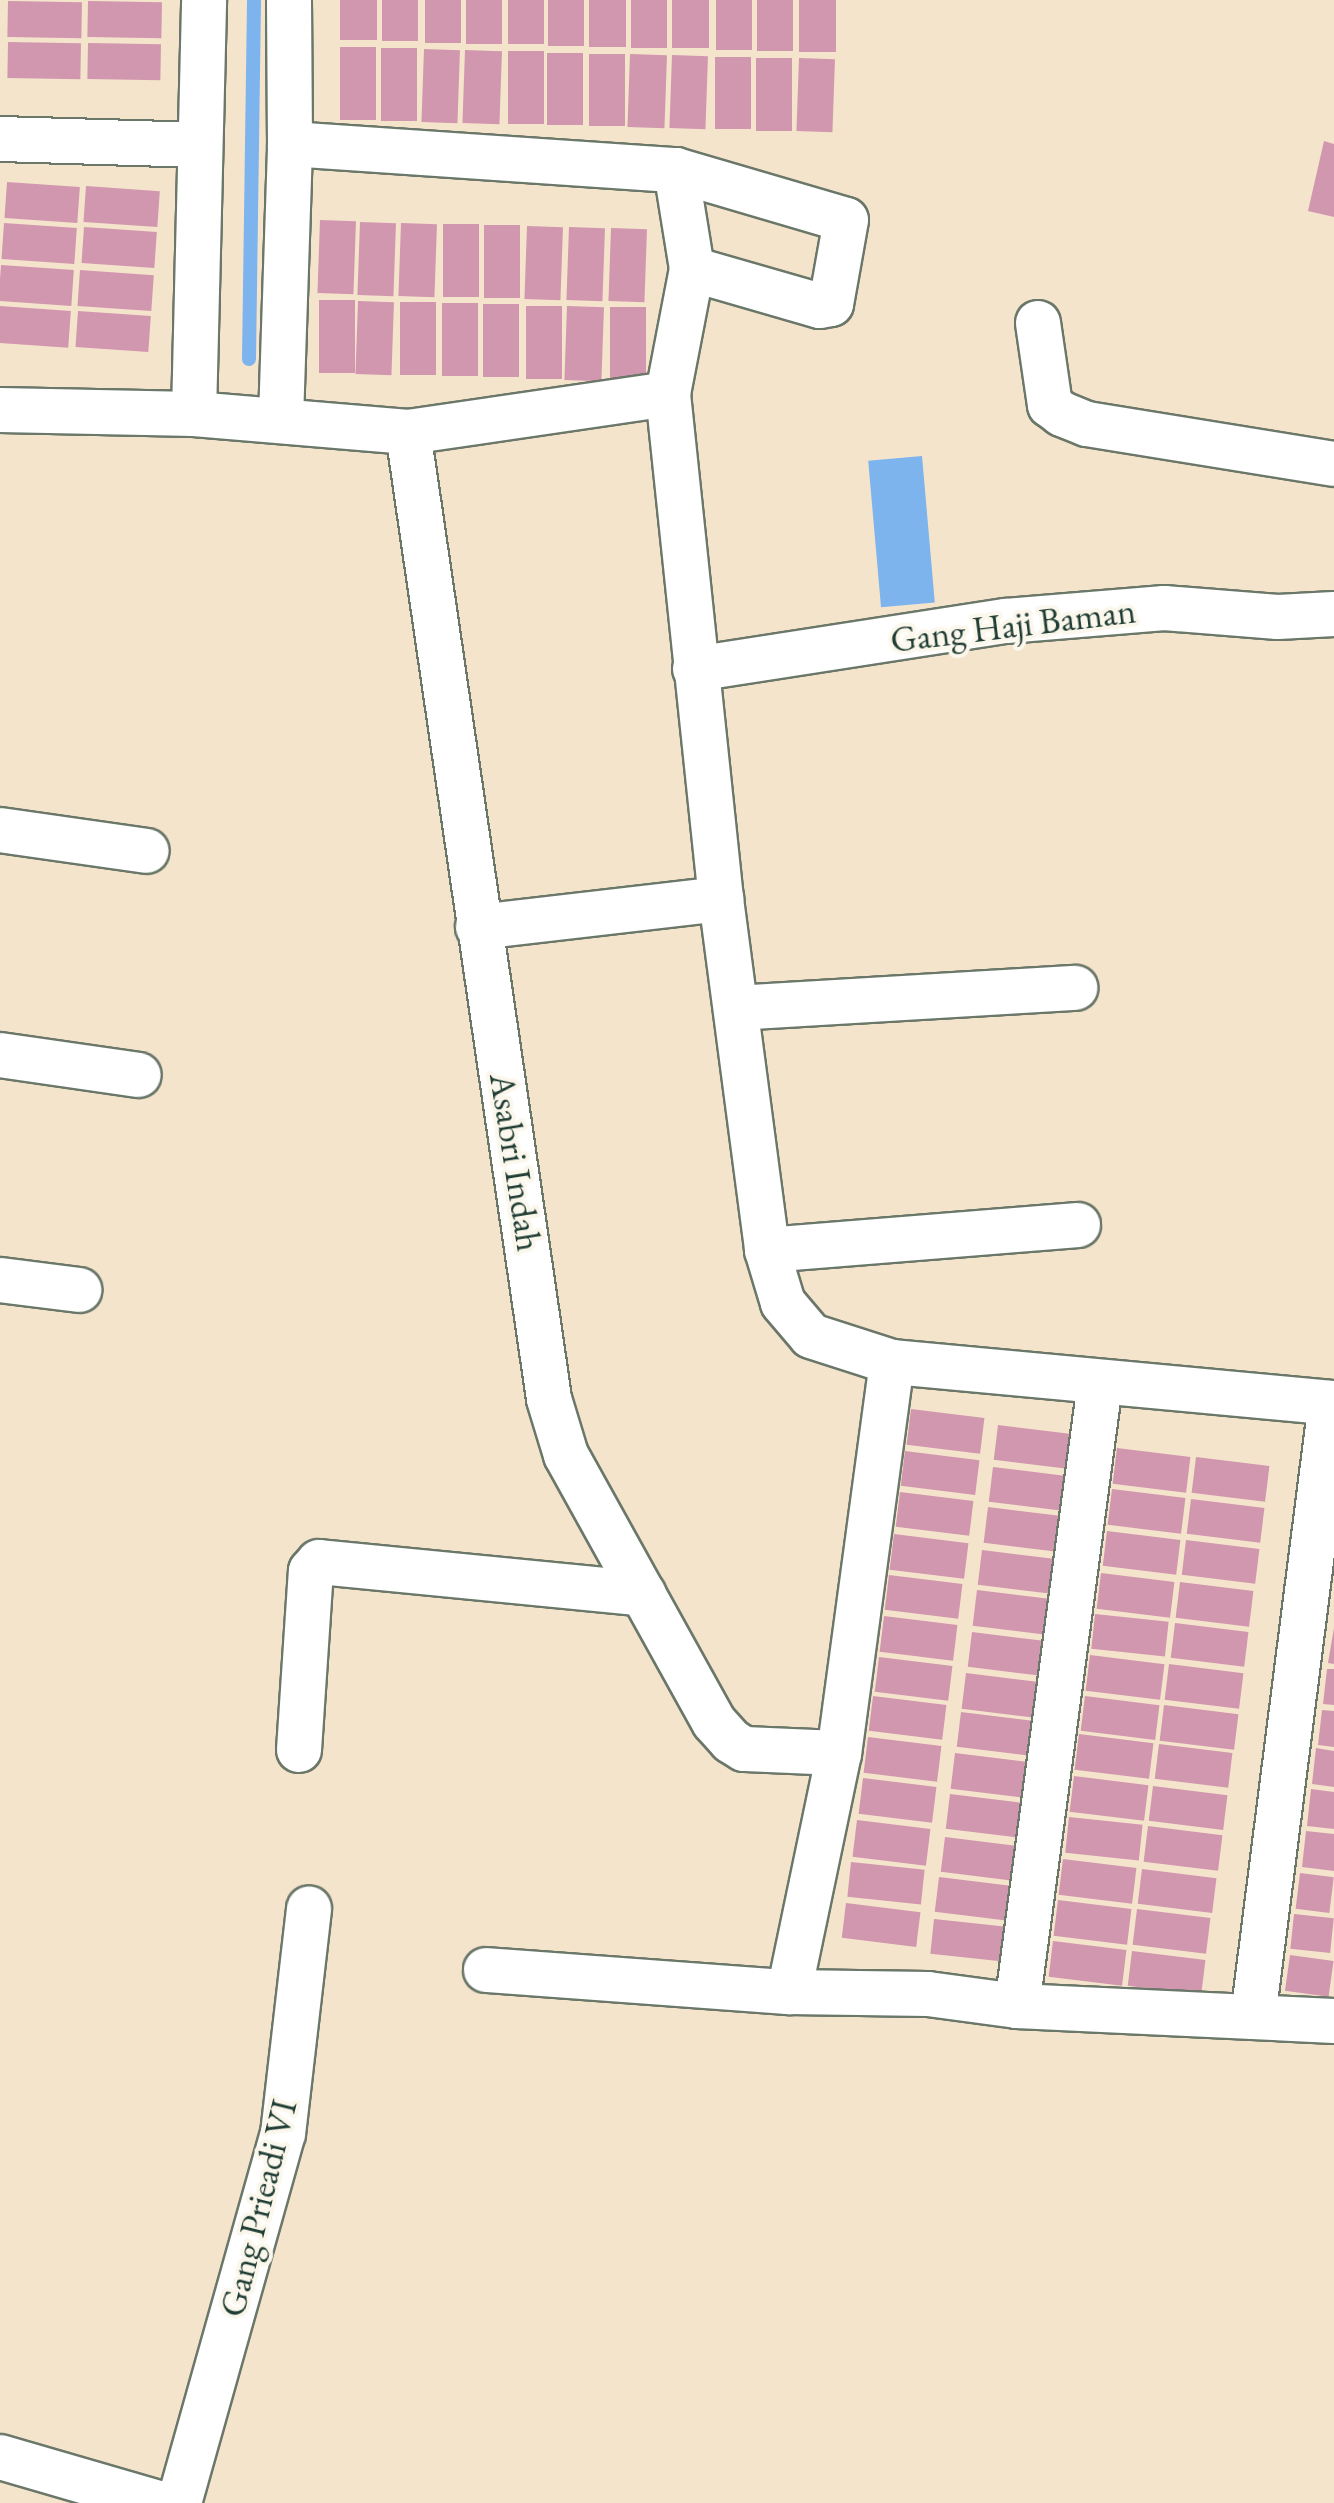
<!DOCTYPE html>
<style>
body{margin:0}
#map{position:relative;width:1334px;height:2503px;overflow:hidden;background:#f5e4cc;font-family:"EB Garamond",serif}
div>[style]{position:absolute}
.water>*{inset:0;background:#7db4ed;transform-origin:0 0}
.stream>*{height:14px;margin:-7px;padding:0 7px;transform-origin:7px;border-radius:7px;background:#7db4ed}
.building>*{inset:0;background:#d197ae;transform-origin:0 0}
.roads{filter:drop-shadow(2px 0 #6a7769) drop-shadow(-2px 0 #6a7769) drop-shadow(0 2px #6a7769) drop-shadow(0 -2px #6a7769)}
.street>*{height:44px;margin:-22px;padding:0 22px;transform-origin:22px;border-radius:22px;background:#fff}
span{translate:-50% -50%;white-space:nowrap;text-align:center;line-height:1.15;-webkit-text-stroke:8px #fbf7ec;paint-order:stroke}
.street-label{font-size:36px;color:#1f3d34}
</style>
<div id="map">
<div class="water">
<div style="left:922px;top:456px;width:147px;height:54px;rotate:85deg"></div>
</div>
<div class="stream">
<div style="left:249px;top:359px;width:359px;rotate:-89.2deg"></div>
</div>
<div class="building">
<div style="left:340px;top:0;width:37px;height:40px"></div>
<div style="left:382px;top:0;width:36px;height:41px"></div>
<div style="left:425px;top:0;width:36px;height:43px"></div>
<div style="left:466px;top:0;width:36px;height:44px"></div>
<div style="left:508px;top:0;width:36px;height:44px"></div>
<div style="left:548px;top:0;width:36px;height:46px"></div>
<div style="left:589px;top:0;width:37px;height:47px"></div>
<div style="left:631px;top:0;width:36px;height:48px"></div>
<div style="left:672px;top:0;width:37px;height:48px"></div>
<div style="left:716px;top:0;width:36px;height:50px"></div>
<div style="left:757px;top:0;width:36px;height:51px"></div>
<div style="left:799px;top:0;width:37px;height:52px"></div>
<div style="left:8px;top:1px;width:74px;height:36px;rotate:1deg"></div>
<div style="left:88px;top:1px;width:74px;height:36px;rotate:1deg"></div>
<div style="left:8px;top:42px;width:73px;height:36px;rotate:1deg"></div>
<div style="left:88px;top:43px;width:73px;height:36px;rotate:1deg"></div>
<div style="left:340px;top:47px;width:36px;height:73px"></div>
<div style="left:381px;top:48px;width:36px;height:73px"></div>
<div style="left:424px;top:49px;width:36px;height:73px;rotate:2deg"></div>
<div style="left:465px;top:50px;width:37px;height:73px;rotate:2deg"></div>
<div style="left:508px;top:51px;width:36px;height:73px"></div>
<div style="left:547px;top:53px;width:36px;height:72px"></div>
<div style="left:589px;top:54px;width:36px;height:72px"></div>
<div style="left:630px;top:54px;width:37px;height:73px;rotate:2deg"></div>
<div style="left:672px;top:55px;width:36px;height:73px;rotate:2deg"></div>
<div style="left:715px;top:57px;width:36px;height:72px"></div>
<div style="left:756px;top:58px;width:36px;height:73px"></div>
<div style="left:799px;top:58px;width:36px;height:73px;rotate:2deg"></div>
<div style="clip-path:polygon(1324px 141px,1334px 144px,1334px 217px,1308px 211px)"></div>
<div style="left:7px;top:182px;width:73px;height:36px;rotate:4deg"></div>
<div style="left:86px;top:186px;width:74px;height:36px;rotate:4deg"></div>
<div style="left:320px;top:220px;width:36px;height:73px;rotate:2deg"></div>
<div style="left:360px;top:222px;width:36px;height:73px;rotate:2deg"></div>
<div style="left:4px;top:223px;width:73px;height:36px;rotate:4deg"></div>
<div style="left:401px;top:223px;width:36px;height:73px;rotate:2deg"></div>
<div style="left:443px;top:224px;width:36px;height:73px"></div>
<div style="left:484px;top:225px;width:36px;height:73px"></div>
<div style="left:527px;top:226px;width:36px;height:73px;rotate:2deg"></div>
<div style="left:84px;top:227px;width:73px;height:36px;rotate:4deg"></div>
<div style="left:569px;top:227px;width:36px;height:73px;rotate:2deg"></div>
<div style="left:611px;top:228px;width:36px;height:73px;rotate:2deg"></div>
<div style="left:1px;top:265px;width:73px;height:36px;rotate:4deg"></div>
<div style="left:80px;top:270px;width:74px;height:36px;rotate:4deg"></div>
<div style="left:319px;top:300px;width:36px;height:73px"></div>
<div style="left:358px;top:301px;width:36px;height:73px;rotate:2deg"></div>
<div style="left:400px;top:302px;width:36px;height:73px"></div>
<div style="left:442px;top:303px;width:36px;height:73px"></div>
<div style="left:483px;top:304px;width:36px;height:73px"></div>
<div style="left:0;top:306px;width:71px;height:37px;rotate:4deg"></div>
<div style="left:526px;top:306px;width:36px;height:73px"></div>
<div style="left:567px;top:306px;width:37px;height:74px;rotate:2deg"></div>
<div style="left:610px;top:307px;width:36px;height:73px"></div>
<div style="left:78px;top:311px;width:73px;height:36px;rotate:4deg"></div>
<div style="left:911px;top:1409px;width:74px;height:36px;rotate:7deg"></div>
<div style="left:998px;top:1425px;width:74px;height:35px;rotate:7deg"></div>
<div style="left:1117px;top:1448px;width:74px;height:36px;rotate:7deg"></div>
<div style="left:905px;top:1451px;width:75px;height:35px;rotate:7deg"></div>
<div style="left:1196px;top:1457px;width:74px;height:36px;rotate:7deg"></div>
<div style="left:993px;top:1467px;width:74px;height:35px;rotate:7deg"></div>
<div style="left:1112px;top:1489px;width:74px;height:36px;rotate:7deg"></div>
<div style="left:900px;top:1492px;width:74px;height:35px;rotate:7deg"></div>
<div style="left:1191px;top:1499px;width:74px;height:35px;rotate:7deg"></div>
<div style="left:988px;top:1507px;width:74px;height:36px;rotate:7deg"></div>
<div style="left:1107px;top:1531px;width:74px;height:35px;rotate:7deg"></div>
<div style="left:894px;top:1534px;width:75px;height:36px;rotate:7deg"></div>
<div style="left:1186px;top:1540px;width:74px;height:35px;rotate:7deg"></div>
<div style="left:982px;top:1550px;width:74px;height:35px;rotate:7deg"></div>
<div style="left:1101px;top:1573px;width:74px;height:36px;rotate:7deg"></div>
<div style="left:889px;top:1575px;width:74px;height:35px;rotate:7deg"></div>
<div style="left:1180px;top:1582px;width:74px;height:36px;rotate:7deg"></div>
<div style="left:977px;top:1590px;width:74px;height:36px;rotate:7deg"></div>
<div style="left:1095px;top:1614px;width:74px;height:35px;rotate:6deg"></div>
<div style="left:884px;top:1616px;width:74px;height:36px;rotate:7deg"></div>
<div style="left:1175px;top:1623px;width:74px;height:35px;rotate:7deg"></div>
<div style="clip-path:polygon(1334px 1628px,1334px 1664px,1328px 1663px)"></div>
<div style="left:972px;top:1632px;width:74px;height:35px;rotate:7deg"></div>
<div style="left:1090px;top:1655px;width:75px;height:36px;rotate:7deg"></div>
<div style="left:879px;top:1657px;width:74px;height:35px;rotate:7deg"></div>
<div style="left:1169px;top:1664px;width:75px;height:36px;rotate:7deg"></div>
<div style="clip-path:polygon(1327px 1669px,1334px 1669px,1334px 1705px,1323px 1704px)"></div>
<div style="left:966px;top:1673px;width:74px;height:36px;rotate:7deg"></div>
<div style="left:873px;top:1696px;width:74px;height:35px;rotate:7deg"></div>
<div style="left:1085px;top:1696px;width:75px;height:35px;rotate:7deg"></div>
<div style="left:1164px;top:1705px;width:75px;height:36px;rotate:7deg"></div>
<div style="clip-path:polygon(1322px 1710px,1334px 1711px,1334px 1747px,1318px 1745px)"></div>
<div style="left:961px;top:1712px;width:74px;height:35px;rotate:7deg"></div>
<div style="left:1079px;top:1734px;width:75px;height:36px;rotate:7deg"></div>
<div style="left:868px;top:1737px;width:74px;height:36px;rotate:7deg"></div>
<div style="left:1159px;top:1744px;width:74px;height:35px;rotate:7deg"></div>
<div style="clip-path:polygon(1316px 1748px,1334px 1751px,1334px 1787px,1312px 1784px)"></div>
<div style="left:955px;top:1753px;width:75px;height:36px;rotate:7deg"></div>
<div style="left:1074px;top:1776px;width:75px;height:36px;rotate:7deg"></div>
<div style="left:863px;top:1778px;width:74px;height:36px;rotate:7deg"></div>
<div style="left:1153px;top:1786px;width:75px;height:35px;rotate:7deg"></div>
<div style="clip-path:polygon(1311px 1789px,1334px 1792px,1334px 1829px,1307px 1826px)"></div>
<div style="left:950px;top:1794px;width:74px;height:35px;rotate:7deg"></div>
<div style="left:1069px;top:1817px;width:74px;height:36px;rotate:6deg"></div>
<div style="left:857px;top:1820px;width:74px;height:37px;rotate:7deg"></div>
<div style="left:1148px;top:1826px;width:75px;height:36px;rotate:7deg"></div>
<div style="clip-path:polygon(1306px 1831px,1334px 1834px,1334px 1871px,1302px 1867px)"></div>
<div style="left:945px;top:1837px;width:73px;height:35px;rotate:7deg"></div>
<div style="left:1063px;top:1859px;width:74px;height:36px;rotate:7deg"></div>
<div style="left:851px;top:1862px;width:74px;height:35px;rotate:6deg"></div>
<div style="left:1142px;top:1869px;width:75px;height:35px;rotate:7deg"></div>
<div style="left:1300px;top:1873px;width:34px;height:36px;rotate:7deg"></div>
<div style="left:939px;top:1877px;width:74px;height:35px;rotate:7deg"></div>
<div style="left:1058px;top:1900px;width:74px;height:36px;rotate:7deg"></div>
<div style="left:846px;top:1903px;width:75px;height:35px;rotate:7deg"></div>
<div style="left:1137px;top:1909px;width:74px;height:36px;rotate:7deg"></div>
<div style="left:1294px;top:1914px;width:40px;height:35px;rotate:6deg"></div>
<div style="left:934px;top:1919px;width:73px;height:35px;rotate:6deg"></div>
<div style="left:1053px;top:1941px;width:74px;height:36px;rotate:7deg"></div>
<div style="left:1132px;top:1951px;width:74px;height:35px;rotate:7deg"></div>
<div style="left:1290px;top:1955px;width:44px;height:36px;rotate:8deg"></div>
</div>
<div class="roads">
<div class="street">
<div style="left:0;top:139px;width:198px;rotate:1.7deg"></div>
<div style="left:290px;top:144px;width:387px;rotate:3.9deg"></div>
<div style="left:676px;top:170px;width:100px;rotate:80.8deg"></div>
<div style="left:692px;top:269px;width:127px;rotate:100.9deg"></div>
<div style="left:668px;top:394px;width:508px;rotate:84.01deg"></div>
<div style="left:721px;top:899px;width:354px;rotate:82.5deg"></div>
<div style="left:767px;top:1250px;width:55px;rotate:73.2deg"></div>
<div style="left:783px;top:1303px;width:43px;rotate:49.7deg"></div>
<div style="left:811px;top:1336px;width:85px;rotate:17.8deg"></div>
<div style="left:676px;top:170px;width:177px;rotate:16.4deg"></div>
<div style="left:846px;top:220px;width:85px;rotate:100.1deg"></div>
<div style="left:831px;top:304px;width:11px;rotate:170deg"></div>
<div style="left:820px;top:306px;width:133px;rotate:-163.9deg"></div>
<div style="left:1038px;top:323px;width:83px;rotate:81.7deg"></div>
<div style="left:1050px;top:405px;width:15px;rotate:37deg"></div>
<div style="left:1062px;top:414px;width:27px;rotate:22deg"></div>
<div style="left:1087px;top:424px;width:250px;rotate:9.2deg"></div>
<div style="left:0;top:410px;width:194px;rotate:1.2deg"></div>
<div style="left:194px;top:414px;width:215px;rotate:4.8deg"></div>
<div style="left:408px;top:432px;width:263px;rotate:-8.3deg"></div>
<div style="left:194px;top:414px;width:414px;rotate:-88.6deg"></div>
<div style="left:281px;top:419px;width:275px;rotate:-88.1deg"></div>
<div style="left:290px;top:144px;width:144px;rotate:-90.4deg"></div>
<div style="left:408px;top:432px;width:977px;rotate:81.7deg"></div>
<div style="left:549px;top:1399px;width:59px;rotate:73.1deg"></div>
<div style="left:566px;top:1455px;width:305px;rotate:61deg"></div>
<div style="left:714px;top:1722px;width:25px;rotate:48deg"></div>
<div style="left:731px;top:1741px;width:15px;rotate:32deg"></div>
<div style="left:744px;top:1749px;width:95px;rotate:2.4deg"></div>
<div style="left:695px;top:669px;width:315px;rotate:-8.8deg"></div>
<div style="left:1006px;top:621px;width:159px;rotate:-4.7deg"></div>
<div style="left:1164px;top:608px;width:114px;rotate:4.5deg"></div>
<div style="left:1278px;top:617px;width:56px;rotate:-3.1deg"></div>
<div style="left:0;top:830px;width:148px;rotate:8.1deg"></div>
<div style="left:478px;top:927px;width:245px;rotate:-6.6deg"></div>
<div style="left:736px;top:1008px;width:340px;rotate:-3.4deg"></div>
<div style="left:0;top:1055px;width:140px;rotate:8.2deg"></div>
<div style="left:767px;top:1250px;width:312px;rotate:-4.6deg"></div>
<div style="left:0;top:1280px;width:80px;rotate:7.2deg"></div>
<div style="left:1334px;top:1403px;width:444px;rotate:-174.7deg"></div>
<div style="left:892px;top:1362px;width:395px;rotate:97.7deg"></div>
<div style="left:839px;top:1753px;width:244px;rotate:101.8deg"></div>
<div style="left:789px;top:1992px;width:139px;rotate:0.8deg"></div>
<div style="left:928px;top:1994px;width:90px;rotate:7.7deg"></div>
<div style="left:1017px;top:2006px;width:317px;rotate:2.7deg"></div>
<div style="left:299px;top:1750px;width:179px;rotate:-86.2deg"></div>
<div style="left:311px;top:1571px;width:12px;rotate:-48deg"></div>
<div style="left:319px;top:1562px;width:326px;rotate:5.6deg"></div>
<div style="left:486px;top:1970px;width:304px;rotate:4.2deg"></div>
<div style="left:1017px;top:2006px;width:628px;rotate:-82.4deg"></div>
<div style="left:1253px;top:2017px;width:619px;rotate:-82.76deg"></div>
<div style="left:0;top:2457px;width:165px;rotate:16.2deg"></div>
<div style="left:179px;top:2503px;width:383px;rotate:-74.3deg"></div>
<div style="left:283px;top:2134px;width:227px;rotate:-83.4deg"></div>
</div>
</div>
<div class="street-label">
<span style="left:1013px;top:625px;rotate:-7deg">Gang Haji Baman</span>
<span style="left:516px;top:1162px;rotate:81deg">Asabri Indah</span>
<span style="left:258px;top:2208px;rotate:-76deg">Gang Prieadi VI</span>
</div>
</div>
